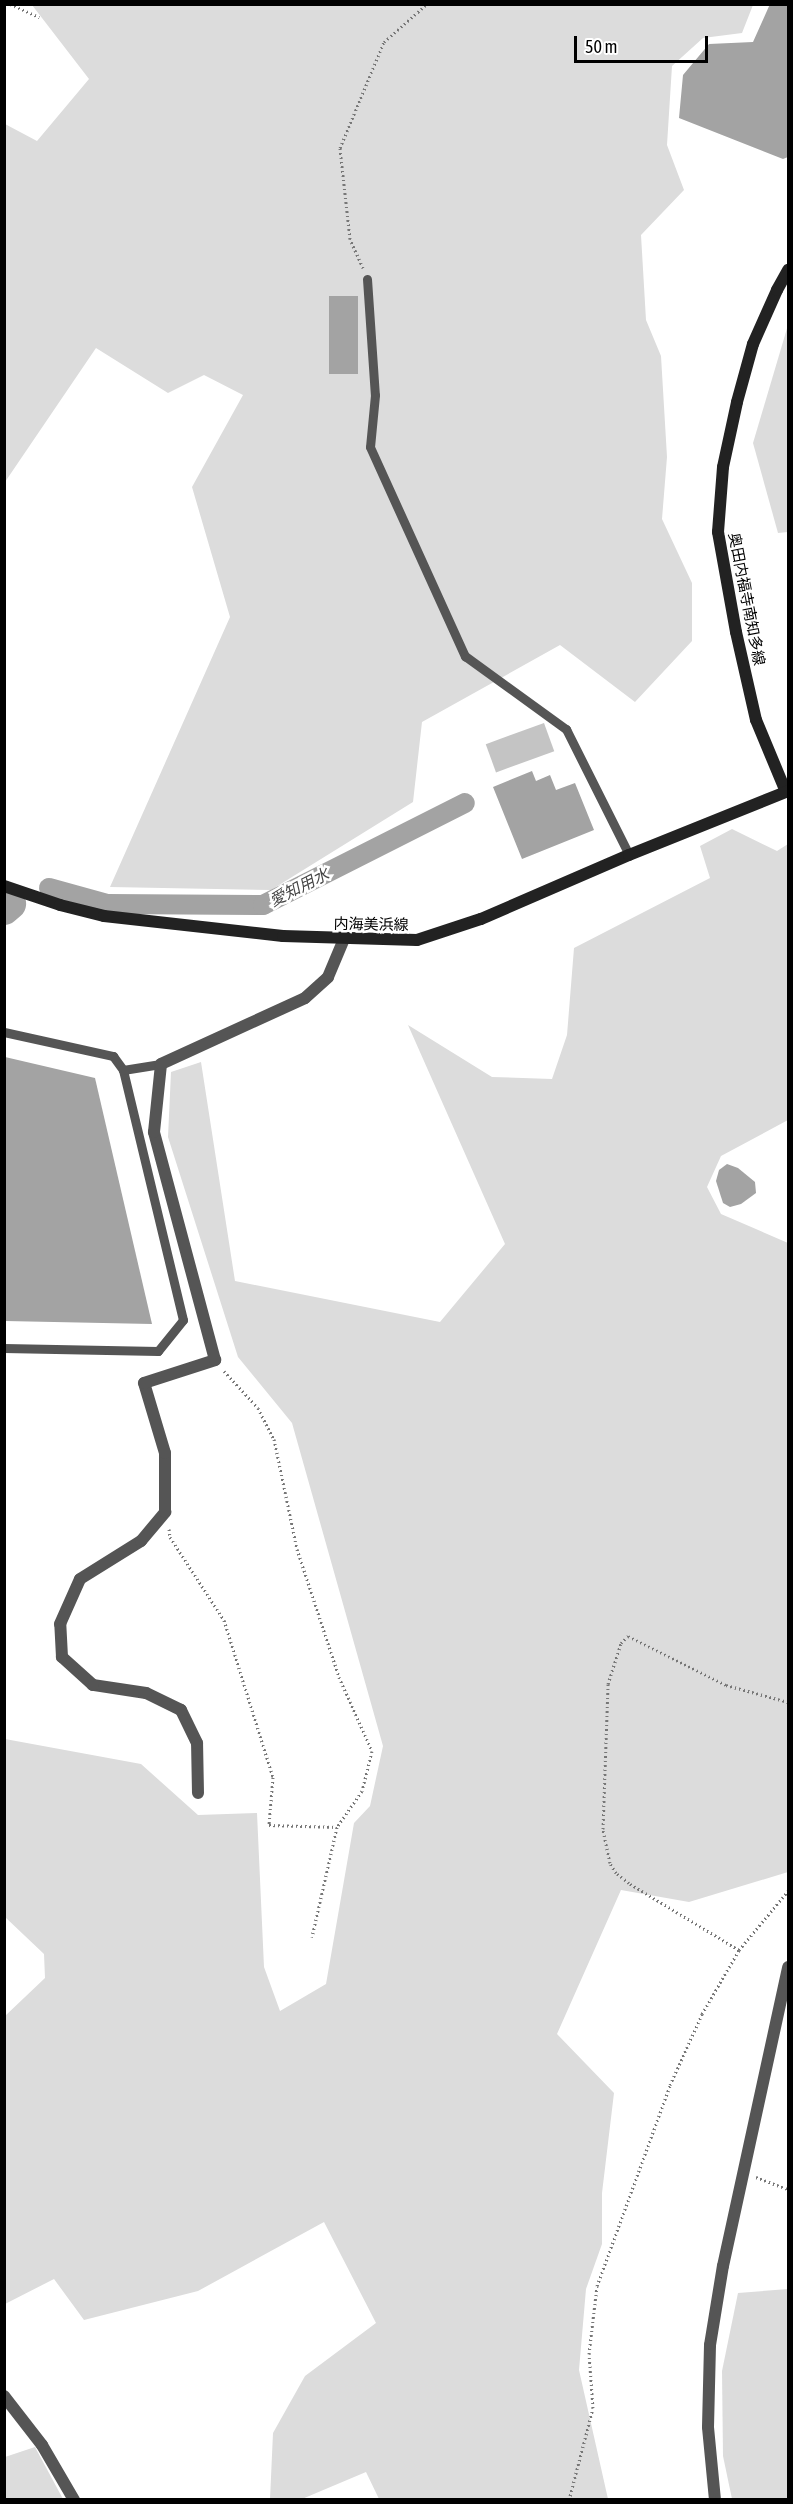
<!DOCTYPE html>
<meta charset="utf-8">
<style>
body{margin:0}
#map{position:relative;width:793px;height:2504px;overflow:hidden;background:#fff;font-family:"Asap Condensed","Noto Sans JP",sans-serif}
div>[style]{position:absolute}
.green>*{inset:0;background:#dcdcdc}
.water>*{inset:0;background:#a3a3a3;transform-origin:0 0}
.canal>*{height:20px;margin:-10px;padding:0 10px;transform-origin:10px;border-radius:10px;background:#a3a3a3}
.river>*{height:32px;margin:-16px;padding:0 16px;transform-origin:16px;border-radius:16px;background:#a3a3a3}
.building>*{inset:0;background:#c4c4c4;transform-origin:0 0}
.path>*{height:3px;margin-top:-1.5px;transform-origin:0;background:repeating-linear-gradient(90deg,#777 0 1.5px,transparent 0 4.5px)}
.service>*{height:9px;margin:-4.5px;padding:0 4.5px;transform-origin:4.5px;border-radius:4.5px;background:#555}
.minor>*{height:12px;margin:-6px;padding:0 6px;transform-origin:6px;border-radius:6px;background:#555}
.tertiary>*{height:12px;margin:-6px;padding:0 6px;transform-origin:6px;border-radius:6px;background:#555}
.secondary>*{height:12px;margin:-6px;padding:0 6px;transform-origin:6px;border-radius:6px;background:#222}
span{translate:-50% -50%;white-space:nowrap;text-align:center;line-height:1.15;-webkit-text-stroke:5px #fff;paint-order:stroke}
.street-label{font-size:15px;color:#000}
.water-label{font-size:16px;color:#444;font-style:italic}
.frame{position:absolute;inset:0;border:6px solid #000;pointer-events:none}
.scale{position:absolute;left:574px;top:36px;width:134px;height:27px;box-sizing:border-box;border:3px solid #000;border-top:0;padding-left:8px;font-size:18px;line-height:21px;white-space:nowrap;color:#000;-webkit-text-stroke:4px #fff;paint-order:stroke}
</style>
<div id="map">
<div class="green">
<div style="clip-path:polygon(32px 5px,753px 5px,742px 33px,703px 38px,672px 66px,667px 145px,684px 190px,641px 235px,646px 320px,661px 356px,667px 457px,662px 519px,692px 583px,692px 641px,635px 702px,560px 645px,422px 722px,413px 802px,271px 890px,110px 887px,230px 617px,192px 487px,243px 395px,204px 375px,168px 393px,96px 348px,5px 482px,5px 124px,37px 141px,89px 79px)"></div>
<div style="clip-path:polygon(788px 325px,788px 532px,778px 533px,753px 443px)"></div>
<div style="clip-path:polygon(732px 829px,777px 851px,788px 844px,788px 1120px,721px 1156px,707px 1187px,721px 1214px,788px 1243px,788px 1872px,689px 1902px,621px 1890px,557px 2034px,614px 2093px,602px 2193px,602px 2244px,586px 2289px,579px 2370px,608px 2499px,379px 2499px,366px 2472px,302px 2499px,270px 2499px,273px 2433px,305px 2376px,376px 2323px,324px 2222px,198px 2291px,84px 2320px,54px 2279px,5px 2304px,5px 2016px,45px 1978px,44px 1954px,5px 1917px,5px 1739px,141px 1764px,198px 1815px,257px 1813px,264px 1967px,280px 2011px,326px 1984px,354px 1823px,370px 1806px,383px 1746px,292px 1423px,238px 1357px,168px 1137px,171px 1072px,201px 1062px,235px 1281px,440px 1322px,505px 1244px,408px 1025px,492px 1077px,552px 1079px,567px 1035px,574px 948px,710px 878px,700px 846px)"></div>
<div style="clip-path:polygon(788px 2289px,788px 2499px,732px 2499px,723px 2456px,722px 2371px,738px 2293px)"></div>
<div style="clip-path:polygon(35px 2447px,63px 2499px,5px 2499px,5px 2457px)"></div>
</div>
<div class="water">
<div style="clip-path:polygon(770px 4px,788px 5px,788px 157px,783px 159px,679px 118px,683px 75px,709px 44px,753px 42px)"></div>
<div style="left:329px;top:296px;width:29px;height:78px"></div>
<div style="clip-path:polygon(532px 771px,536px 781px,550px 775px,556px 790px,575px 783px,594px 830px,522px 859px,493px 787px)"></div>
<div style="clip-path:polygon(5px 1057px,95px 1078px,152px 1324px,5px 1321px)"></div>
<div style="clip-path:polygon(727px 1164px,738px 1168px,755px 1182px,756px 1193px,741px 1204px,730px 1207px,723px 1203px,716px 1181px,719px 1170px)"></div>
</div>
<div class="canal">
<div style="left:49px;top:888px;width:60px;rotate:15.4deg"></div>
<div style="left:107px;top:904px;width:156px;rotate:0.4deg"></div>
<div style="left:263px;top:905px;width:226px;rotate:-26.8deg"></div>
</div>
<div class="river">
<div style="left:4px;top:909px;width:8px;rotate:-40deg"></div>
</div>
<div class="building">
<div style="left:544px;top:723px;width:30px;height:62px;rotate:70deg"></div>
</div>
<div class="path">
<div style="left:10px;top:4px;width:32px;rotate:24deg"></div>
<div style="left:363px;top:268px;width:32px;rotate:-114deg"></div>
<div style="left:350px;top:239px;width:92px;rotate:-96.3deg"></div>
<div style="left:340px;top:148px;width:115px;rotate:-67.5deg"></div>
<div style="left:384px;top:42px;width:57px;rotate:-41.5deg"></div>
<div style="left:224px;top:1371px;width:50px;rotate:47.4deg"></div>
<div style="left:258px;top:1408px;width:35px;rotate:63deg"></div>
<div style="left:274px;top:1439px;width:112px;rotate:78.2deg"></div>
<div style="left:297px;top:1549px;width:135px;rotate:71.8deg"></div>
<div style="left:339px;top:1677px;width:81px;rotate:66deg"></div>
<div style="left:372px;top:1751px;width:41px;rotate:104deg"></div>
<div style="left:362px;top:1791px;width:44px;rotate:124.8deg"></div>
<div style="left:337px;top:1827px;width:113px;rotate:102.8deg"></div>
<div style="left:169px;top:1529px;width:8px;rotate:83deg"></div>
<div style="left:170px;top:1537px;width:99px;rotate:57deg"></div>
<div style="left:224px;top:1620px;width:164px;rotate:72.7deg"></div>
<div style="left:273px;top:1777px;width:48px;rotate:94.8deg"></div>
<div style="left:269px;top:1825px;width:68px;rotate:1.7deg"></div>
<div style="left:739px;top:1950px;width:129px;rotate:-148.7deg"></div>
<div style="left:629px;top:1883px;width:16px;rotate:-142deg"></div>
<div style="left:616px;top:1873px;width:12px;rotate:-121deg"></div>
<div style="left:610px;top:1863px;width:35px;rotate:-102deg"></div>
<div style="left:603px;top:1829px;width:145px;rotate:-88deg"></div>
<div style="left:608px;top:1684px;width:43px;rotate:-72.4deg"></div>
<div style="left:621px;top:1643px;width:10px;rotate:-45deg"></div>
<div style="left:628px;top:1636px;width:110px;rotate:26.6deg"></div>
<div style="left:726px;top:1685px;width:64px;rotate:15.3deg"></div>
<div style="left:756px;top:2177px;width:34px;rotate:21deg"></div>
<div style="left:569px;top:2500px;width:95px;rotate:-75.4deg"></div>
<div style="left:593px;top:2408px;width:54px;rotate:-94.2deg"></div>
<div style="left:589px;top:2354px;width:68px;rotate:-83.3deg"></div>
<div style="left:597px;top:2286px;width:214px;rotate:-70deg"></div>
<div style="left:670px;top:2085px;width:78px;rotate:-65.7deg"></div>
<div style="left:702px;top:2014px;width:74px;rotate:-60deg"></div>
<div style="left:739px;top:1950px;width:77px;rotate:-50.3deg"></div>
</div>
<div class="service">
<div style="left:367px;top:279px;width:116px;rotate:86.1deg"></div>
<div style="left:375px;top:395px;width:52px;rotate:95.5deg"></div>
<div style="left:370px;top:447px;width:230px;rotate:65.6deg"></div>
<div style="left:465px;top:656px;width:125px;rotate:35.9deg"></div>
<div style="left:566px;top:729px;width:141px;rotate:63.4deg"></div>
<div style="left:4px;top:1032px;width:112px;rotate:12.4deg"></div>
<div style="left:113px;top:1056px;width:17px;rotate:54deg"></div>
<div style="left:123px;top:1070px;width:257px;rotate:76.5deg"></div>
<div style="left:183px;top:1320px;width:40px;rotate:129deg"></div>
<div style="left:158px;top:1351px;width:154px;rotate:-178.9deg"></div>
<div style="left:123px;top:1070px;width:38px;rotate:-9deg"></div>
</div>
<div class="minor">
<div style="left:198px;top:1793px;width:50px;rotate:-91.1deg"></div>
<div style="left:197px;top:1743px;width:37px;rotate:-116deg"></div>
<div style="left:181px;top:1710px;width:39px;rotate:-154deg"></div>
<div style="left:146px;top:1693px;width:54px;rotate:-171.4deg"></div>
<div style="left:93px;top:1685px;width:42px;rotate:-137.9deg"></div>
<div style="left:62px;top:1657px;width:33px;rotate:-93deg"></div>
<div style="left:60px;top:1624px;width:49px;rotate:-66deg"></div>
<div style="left:80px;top:1579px;width:72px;rotate:-31.9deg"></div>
<div style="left:141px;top:1541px;width:38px;rotate:-50deg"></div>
<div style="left:165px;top:1512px;width:59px;rotate:-90deg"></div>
<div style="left:165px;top:1453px;width:73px;rotate:-106.7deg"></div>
<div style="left:144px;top:1383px;width:75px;rotate:-17.9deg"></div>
<div style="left:215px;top:1360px;width:236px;rotate:-105deg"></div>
<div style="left:154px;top:1132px;width:68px;rotate:-84.1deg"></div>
<div style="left:161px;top:1064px;width:158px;rotate:-24.6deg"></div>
<div style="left:305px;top:998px;width:31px;rotate:-42deg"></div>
<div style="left:328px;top:977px;width:41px;rotate:-67.2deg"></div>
<div style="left:4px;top:2396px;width:62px;rotate:52.2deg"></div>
<div style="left:42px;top:2445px;width:64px;rotate:59.8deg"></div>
</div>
<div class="tertiary">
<div style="left:715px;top:2500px;width:73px;rotate:-95.5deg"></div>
<div style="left:708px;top:2427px;width:82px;rotate:-88.6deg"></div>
<div style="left:710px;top:2345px;width:80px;rotate:-80.7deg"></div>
<div style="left:723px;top:2266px;width:306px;rotate:-77.7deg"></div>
</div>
<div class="secondary">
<div style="left:786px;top:792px;width:78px;rotate:-112.6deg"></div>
<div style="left:756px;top:720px;width:90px;rotate:-102.8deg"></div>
<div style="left:736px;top:632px;width:102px;rotate:-100.2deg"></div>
<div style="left:718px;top:532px;width:65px;rotate:-85.6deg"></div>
<div style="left:723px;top:467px;width:66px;rotate:-77.8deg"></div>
<div style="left:737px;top:402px;width:60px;rotate:-74.6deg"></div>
<div style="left:753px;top:344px;width:59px;rotate:-66deg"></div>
<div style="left:777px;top:290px;width:23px;rotate:-61deg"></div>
<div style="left:4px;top:886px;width:59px;rotate:18.7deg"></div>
<div style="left:60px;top:905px;width:45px;rotate:14deg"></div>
<div style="left:104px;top:916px;width:180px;rotate:6.4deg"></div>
<div style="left:283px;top:936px;width:134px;rotate:1.7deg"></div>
<div style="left:417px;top:940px;width:67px;rotate:-18.2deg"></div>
<div style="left:481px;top:919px;width:161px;rotate:-23.4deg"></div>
<div style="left:629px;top:855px;width:171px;rotate:-21.9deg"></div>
</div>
<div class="street-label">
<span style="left:747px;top:599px;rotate:79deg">奥田内福寺南知多線</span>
<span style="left:371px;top:924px;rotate:1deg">内海美浜線</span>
</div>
<div class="water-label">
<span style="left:299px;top:887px;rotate:-27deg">愛知用水</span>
</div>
<div class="frame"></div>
<div class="scale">50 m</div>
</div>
